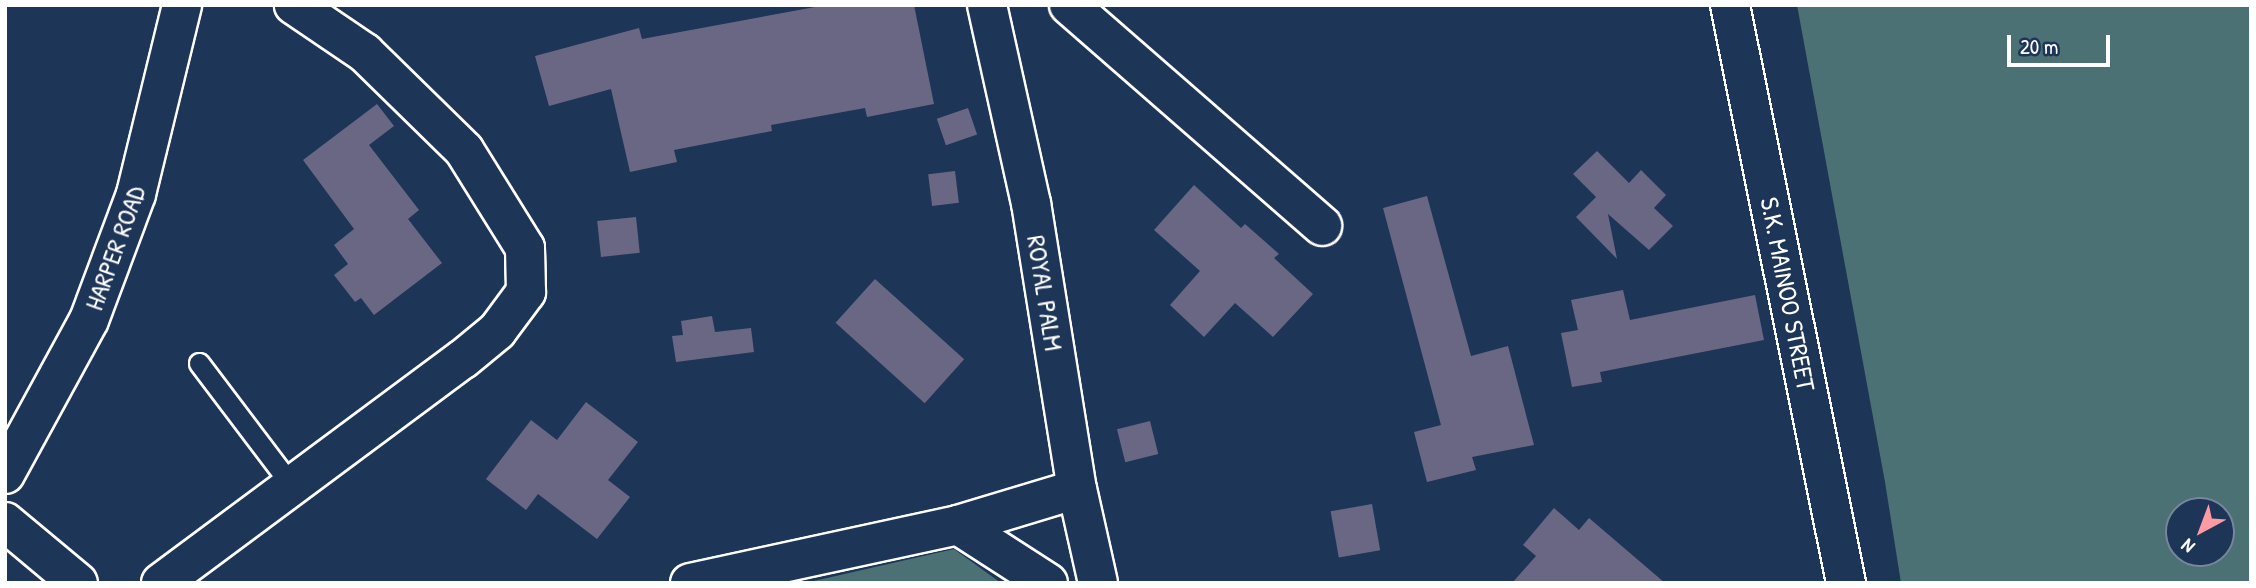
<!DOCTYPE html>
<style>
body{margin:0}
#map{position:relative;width:2256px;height:588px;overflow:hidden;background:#1d3557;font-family:"Patrick Hand",sans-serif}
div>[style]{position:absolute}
.green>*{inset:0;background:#4b7174}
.building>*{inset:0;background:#6a6785;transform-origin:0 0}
.roads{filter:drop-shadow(2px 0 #fff) drop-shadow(-2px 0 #fff) drop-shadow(0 2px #fff) drop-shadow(0 -2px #fff)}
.lane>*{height:19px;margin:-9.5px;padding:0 9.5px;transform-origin:9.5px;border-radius:9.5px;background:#1d3557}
.street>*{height:38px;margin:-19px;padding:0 19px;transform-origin:19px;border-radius:19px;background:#1d3557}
.secondary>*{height:38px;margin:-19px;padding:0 19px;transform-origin:19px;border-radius:19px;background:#1d3557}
span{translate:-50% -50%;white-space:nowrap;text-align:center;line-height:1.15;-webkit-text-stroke:5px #1d3557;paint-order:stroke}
.street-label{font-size:26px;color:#fff}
.frame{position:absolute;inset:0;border:7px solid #fff;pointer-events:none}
.north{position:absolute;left:2165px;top:497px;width:70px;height:70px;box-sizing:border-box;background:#1d3557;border:2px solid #77869a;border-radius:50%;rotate:221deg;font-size:19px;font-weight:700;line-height:28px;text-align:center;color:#fff}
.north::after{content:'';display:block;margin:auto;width:24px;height:32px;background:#ff9aa2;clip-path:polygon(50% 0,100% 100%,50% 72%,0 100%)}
.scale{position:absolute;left:2007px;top:35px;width:103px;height:32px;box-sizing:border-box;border:4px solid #fff;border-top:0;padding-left:9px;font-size:21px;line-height:24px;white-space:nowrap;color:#fff;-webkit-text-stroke:5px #1d3557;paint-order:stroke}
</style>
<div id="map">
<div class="green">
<div style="clip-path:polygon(evenodd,1797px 5px,2251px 5px,2251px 583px,1901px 583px,1885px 482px,1797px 5px,2179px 511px,2221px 511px,2221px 553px,2179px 553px,2179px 511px)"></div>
<div style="clip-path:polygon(954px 549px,1001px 583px,805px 583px)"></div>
</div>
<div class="building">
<div style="clip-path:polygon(826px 5px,914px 5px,934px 104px,867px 117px,865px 108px,771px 125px,772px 131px,674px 150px,677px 162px,630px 172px,611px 89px,549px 106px,535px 56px,639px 28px,642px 39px)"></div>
<div style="clip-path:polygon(377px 104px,394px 126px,369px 145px,419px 210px,408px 219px,442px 263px,374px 315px,361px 298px,355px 302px,334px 275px,348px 264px,334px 245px,354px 229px,303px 160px)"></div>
<div style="left:968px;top:108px;width:28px;height:33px;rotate:71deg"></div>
<div style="clip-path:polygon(1597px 151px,1629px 183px,1641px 170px,1666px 195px,1654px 208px,1673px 226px,1649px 250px,1608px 214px,1617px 259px,1576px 217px,1596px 197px,1573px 174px)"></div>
<div style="left:955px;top:171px;width:32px;height:27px;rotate:83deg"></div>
<div style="clip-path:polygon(1194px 185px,1241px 228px,1245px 224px,1279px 254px,1274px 258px,1313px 294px,1273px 337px,1235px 303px,1204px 337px,1170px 305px,1200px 271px,1154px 230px)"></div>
<div style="clip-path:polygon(1427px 196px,1471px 356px,1508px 346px,1534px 445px,1472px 457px,1476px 470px,1427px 482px,1414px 432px,1441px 425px,1383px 208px)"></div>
<div style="left:636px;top:217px;width:36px;height:39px;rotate:84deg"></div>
<div style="left:875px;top:279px;width:120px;height:59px;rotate:42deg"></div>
<div style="clip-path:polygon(1623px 290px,1630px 320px,1755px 295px,1764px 340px,1600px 372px,1602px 382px,1572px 387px,1561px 333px,1578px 330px,1571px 300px)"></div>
<div style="clip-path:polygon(712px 316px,715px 332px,751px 328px,754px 352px,676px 362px,672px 336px,683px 335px,681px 321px)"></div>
<div style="clip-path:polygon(586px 402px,638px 442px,608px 480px,630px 497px,597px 539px,538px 494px,526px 510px,486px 479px,531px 420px,557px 440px)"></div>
<div style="left:1150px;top:421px;width:34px;height:34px;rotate:76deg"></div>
<div style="left:1372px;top:504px;width:47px;height:42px;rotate:80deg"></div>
<div style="clip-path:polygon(1554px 508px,1579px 530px,1589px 518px,1665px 583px,1512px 583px,1536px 556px,1523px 545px)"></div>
</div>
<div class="roads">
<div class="lane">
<div style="left:199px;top:363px;width:154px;rotate:52.9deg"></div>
</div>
<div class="street">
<div style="left:987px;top:5px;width:203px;rotate:77.5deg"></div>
<div style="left:1031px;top:203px;width:290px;rotate:80.9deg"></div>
<div style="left:1077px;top:489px;width:96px;rotate:77.4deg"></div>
<div style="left:1069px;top:5px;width:336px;rotate:41.1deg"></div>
<div style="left:1730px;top:5px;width:590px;rotate:78.65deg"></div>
<div style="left:958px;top:525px;width:107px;rotate:32.8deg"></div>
<div style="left:161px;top:583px;width:376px;rotate:-36.6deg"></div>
<div style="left:463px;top:359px;width:44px;rotate:-39.5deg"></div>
<div style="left:497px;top:331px;width:49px;rotate:-53.4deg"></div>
<div style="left:526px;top:292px;width:44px;rotate:-91.3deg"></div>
<div style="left:525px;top:248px;width:115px;rotate:-121.9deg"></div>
<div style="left:464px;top:150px;width:139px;rotate:-135.6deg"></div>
<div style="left:365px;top:53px;width:86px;rotate:-145.9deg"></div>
<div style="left:690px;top:583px;width:274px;rotate:-12.2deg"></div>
<div style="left:958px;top:525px;width:124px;rotate:-16.8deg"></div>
</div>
<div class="secondary">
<div style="left:5px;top:474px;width:175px;rotate:-61.4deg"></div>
<div style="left:89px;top:320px;width:134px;rotate:-69.5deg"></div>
<div style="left:136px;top:194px;width:195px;rotate:-76.3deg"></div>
<div style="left:5px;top:522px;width:95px;rotate:39.9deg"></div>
</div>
</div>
<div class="street-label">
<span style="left:115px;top:248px;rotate:-70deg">HARPER ROAD</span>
<span style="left:1045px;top:293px;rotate:81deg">ROYAL PALM</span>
<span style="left:1788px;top:294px;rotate:79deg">S.K. MAINOO STREET</span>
</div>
<div class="frame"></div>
<div class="north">N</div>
<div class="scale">20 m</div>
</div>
